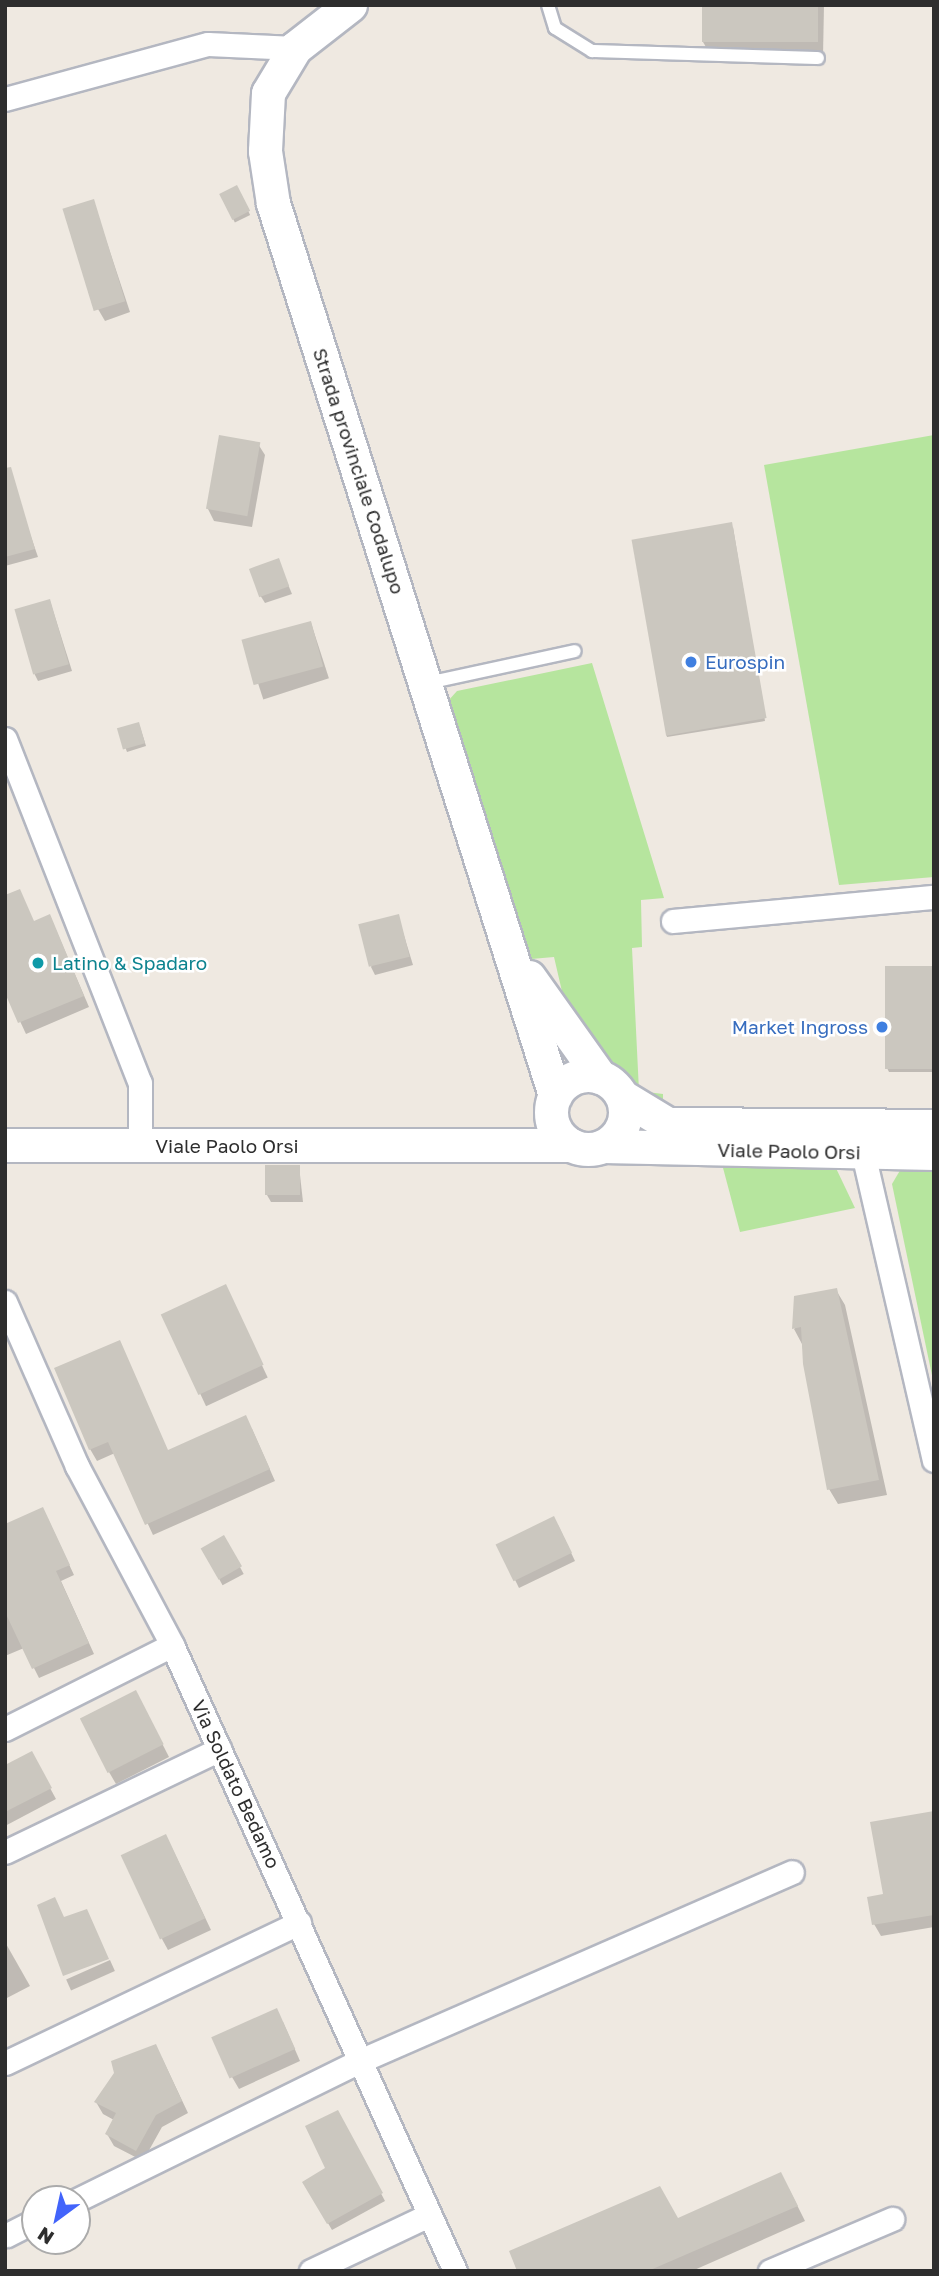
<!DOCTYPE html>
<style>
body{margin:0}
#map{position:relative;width:939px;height:2276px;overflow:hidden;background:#efe9e1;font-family:"Golos Text",sans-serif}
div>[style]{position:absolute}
.green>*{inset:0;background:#b6e59e}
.shadow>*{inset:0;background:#0003;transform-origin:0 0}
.building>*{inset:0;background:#cbc7bf;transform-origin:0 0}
.roads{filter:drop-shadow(2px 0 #b4b7c1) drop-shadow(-2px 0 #b4b7c1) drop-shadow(0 2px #b4b7c1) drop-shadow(0 -2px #b4b7c1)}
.lane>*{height:12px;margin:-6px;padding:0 6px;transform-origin:6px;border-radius:6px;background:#fff}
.street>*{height:23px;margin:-11.5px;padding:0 11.5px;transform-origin:11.5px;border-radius:11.5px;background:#fff}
.secondary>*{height:33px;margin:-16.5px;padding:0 16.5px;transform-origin:16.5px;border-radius:16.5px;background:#fff}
.secondary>.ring{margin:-16.5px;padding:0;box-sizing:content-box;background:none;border:33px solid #fff;border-radius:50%}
.dots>*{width:19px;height:19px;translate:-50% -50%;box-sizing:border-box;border:4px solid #fff;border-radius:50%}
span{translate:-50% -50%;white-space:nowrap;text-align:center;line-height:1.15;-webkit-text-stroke:5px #fff;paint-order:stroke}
.street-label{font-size:19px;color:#2e2e2e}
.shop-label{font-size:19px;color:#366cbe}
.left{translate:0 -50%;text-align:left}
.right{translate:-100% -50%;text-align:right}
.culture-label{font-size:19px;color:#0d838f}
.frame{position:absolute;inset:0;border:7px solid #2e2e2e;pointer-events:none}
.north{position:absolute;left:21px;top:2185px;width:70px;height:70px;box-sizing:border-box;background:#fff;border:2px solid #ababab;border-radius:50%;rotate:213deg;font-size:19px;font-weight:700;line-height:28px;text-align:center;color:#2e2e2e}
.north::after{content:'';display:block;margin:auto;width:24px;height:32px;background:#4264fb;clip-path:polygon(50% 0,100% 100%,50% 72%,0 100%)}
</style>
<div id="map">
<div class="green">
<div style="clip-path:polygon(934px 435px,934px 877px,839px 885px,764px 465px)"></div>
<div style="clip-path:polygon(592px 663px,664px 898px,641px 900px,642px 947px,632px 948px,639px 1091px,663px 1094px,663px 1112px,613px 1071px,564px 1000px,554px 957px,531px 959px,448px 709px,448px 701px,457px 691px)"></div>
<div style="clip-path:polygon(934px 1161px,934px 1385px,892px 1184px,902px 1167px)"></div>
<div style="clip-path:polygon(722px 1164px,834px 1164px,855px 1208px,740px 1232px)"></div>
</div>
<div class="shadow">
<div style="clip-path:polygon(704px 5px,824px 5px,823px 56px,710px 54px,703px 42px)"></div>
<div style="left:237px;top:188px;width:30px;height:17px;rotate:64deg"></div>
<div style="clip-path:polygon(93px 201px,130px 312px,105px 321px,98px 309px)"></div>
<div style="clip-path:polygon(258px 444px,265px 455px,252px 527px,214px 521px,208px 509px)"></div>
<div style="clip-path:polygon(20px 505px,38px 557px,5px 566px,5px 509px)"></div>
<div style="clip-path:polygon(733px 527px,765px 721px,667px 737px,666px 733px)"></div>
<div style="clip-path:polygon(278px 560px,292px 594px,265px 603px,260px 595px)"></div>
<div style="clip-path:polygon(50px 601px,72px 671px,38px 681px,34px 673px)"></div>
<div style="left:311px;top:623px;width:58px;height:69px;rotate:72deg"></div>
<div style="clip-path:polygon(140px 727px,146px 746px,127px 752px,119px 730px)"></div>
<div style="clip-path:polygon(50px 916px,89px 1007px,26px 1034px,5px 989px,35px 923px)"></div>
<div style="clip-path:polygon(398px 916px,413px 965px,375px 975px,371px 967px)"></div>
<div style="clip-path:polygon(934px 968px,934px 1072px,889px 1072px,887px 1068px)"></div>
<div style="clip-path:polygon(299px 1166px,303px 1202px,271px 1202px,267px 1195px)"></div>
<div style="left:225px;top:1286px;width:101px;height:68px;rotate:65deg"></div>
<div style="clip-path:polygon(836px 1290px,845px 1305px,887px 1495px,838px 1504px,829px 1489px,802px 1344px,794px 1329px)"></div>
<div style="clip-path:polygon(120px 1342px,168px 1452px,252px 1429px,275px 1481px,153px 1535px,115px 1453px,97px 1461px,90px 1449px)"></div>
<div style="clip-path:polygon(48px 1519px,74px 1575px,61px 1581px,94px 1654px,39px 1678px,24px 1648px,5px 1656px,5px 1526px)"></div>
<div style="clip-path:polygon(558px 1525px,575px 1561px,519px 1588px,498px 1545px)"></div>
<div style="left:224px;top:1537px;width:42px;height:24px;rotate:62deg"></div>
<div style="clip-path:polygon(142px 1704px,169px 1757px,116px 1784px,109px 1772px)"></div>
<div style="clip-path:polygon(31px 1753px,56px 1799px,5px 1826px,5px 1766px)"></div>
<div style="clip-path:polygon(934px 1813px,934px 1927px,881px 1936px,874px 1924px,885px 1896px)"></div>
<div style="clip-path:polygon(172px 1848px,211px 1930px,168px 1950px,162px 1939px)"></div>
<div style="clip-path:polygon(5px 1942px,30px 1986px,5px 1999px)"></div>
<div style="left:110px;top:1960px;width:12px;height:48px;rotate:66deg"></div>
<div style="clip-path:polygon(283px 2022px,300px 2061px,239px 2089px,232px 2077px)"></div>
<div style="clip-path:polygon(162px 2058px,188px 2113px,162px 2127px,143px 2161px,114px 2146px,107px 2134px,114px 2120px,103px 2114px,96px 2102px)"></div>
<div style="clip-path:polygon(338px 2112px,385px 2201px,332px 2230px,304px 2182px,327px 2168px)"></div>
<div style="clip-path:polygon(789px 2189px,805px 2221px,692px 2271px,519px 2271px)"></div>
</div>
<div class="building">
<div style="left:702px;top:5px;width:116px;height:37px"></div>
<div style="left:237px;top:185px;width:29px;height:20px;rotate:63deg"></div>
<div style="left:94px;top:199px;width:107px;height:33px;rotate:73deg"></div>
<div style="left:219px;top:435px;width:42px;height:75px;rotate:10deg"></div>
<div style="clip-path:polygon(11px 467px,35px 549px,5px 557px,5px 468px)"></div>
<div style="left:732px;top:522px;width:199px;height:102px;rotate:80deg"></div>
<div style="left:279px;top:558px;width:30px;height:32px;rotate:70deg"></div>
<div style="left:50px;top:599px;width:68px;height:37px;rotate:74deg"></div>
<div style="left:311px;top:621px;width:47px;height:72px;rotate:75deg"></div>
<div style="left:139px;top:722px;width:22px;height:23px;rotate:74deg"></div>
<div style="clip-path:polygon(20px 889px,34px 921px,50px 914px,84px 996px,18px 1023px,5px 993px,5px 895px)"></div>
<div style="left:399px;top:914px;width:44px;height:42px;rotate:76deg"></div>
<div style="left:885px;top:966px;width:49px;height:103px"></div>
<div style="left:265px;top:1165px;width:35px;height:30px"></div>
<div style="left:226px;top:1284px;width:89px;height:72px;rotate:65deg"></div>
<div style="clip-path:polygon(837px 1288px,879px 1480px,827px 1490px,803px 1364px,801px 1327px,792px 1329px,794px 1296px)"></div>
<div style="clip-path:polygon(120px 1340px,168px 1450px,246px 1415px,270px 1469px,145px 1525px,108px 1442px,89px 1450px,54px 1368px)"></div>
<div style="clip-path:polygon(43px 1507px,70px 1565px,56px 1571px,89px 1643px,32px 1669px,5px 1612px,5px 1524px)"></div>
<div style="left:554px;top:1516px;width:41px;height:65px;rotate:64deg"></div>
<div style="left:224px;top:1535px;width:36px;height:27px;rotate:60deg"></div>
<div style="left:136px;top:1690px;width:61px;height:63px;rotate:63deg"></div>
<div style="clip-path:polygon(32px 1751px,52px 1788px,5px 1812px,5px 1765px)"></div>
<div style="clip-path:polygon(934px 1811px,934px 1915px,872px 1925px,867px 1897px,883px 1894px,870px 1822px)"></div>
<div style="left:166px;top:1834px;width:93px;height:50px;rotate:65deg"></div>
<div style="clip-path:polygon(55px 1897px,64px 1917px,87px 1909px,109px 1959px,63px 1976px,37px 1905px)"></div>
<div style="left:277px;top:2008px;width:45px;height:72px;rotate:66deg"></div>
<div style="clip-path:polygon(156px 2044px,182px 2101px,156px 2115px,136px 2151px,105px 2134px,116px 2113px,94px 2102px,114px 2073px,111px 2061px)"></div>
<div style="clip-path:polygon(338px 2110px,383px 2193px,327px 2224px,302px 2182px,325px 2168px,305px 2126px)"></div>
<div style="clip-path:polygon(781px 2172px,798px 2206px,648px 2271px,517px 2271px,509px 2251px,660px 2186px,678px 2218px)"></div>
</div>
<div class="roads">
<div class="lane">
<div style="left:548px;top:5px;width:24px;rotate:73deg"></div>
<div style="left:555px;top:28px;width:44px;rotate:31.9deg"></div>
<div style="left:592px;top:51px;width:226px;rotate:1.8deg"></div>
<div style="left:427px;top:683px;width:151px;rotate:-12.2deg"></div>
</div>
<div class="street">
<div style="left:5px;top:99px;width:210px;rotate:-15.2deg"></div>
<div style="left:208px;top:44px;width:87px;rotate:2.6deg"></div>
<div style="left:5px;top:739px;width:370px;rotate:68.6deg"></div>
<div style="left:140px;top:1083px;width:63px;rotate:90deg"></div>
<div style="left:673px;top:921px;width:262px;rotate:-5.3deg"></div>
<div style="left:863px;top:1153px;width:315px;rotate:77deg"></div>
<div style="left:5px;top:1302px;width:179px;rotate:66.3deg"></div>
<div style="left:77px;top:1466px;width:203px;rotate:62deg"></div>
<div style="left:172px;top:1645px;width:687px;rotate:65.67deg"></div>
<div style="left:5px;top:1729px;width:187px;rotate:-26.7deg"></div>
<div style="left:5px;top:1852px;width:238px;rotate:-25.6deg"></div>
<div style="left:5px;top:2063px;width:326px;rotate:-25.5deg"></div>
<div style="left:77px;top:2200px;width:318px;rotate:-26.2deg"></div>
<div style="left:362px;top:2060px;width:469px;rotate:-23.6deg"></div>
<div style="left:7px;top:2235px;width:31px;rotate:-27deg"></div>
<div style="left:311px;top:2271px;width:131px;rotate:-25.4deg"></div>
<div style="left:770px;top:2271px;width:133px;rotate:-23.1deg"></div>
</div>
<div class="secondary">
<div style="left:350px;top:5px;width:70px;rotate:142deg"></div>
<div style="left:295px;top:48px;width:52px;rotate:121deg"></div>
<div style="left:268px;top:93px;width:58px;rotate:93deg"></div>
<div style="left:265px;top:151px;width:53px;rotate:81.3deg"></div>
<div style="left:273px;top:203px;width:936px;rotate:72.46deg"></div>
<div style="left:529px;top:977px;width:123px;rotate:54.6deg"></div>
<div class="ring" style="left:551px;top:1075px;width:41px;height:41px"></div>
<div style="left:623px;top:1097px;width:52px;rotate:31deg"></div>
<div style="left:668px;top:1124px;width:266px;rotate:0.4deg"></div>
<div style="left:5px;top:1145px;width:566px"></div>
<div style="left:603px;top:1146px;width:331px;rotate:1.2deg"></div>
</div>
</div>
<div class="dots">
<div style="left:691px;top:662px;background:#3f7fe0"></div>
<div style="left:38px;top:963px;background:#0f9aa8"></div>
<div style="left:882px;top:1027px;background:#3f7fe0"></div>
</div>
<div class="street-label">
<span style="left:359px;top:471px;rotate:72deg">Strada provinciale Codalupo</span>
<span style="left:227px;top:1146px">Viale Paolo Orsi</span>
<span style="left:789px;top:1151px;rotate:1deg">Viale Paolo Orsi</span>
<span style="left:236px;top:1784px;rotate:65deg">Via Soldato Bedamo</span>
</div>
<div class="shop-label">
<span class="left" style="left:705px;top:662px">Eurospin</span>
<span class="right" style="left:868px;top:1027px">Market Ingross</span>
</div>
<div class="culture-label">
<span class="left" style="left:52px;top:963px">Latino &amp; Spadaro</span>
</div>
<div class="frame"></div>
<div class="north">N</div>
</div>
